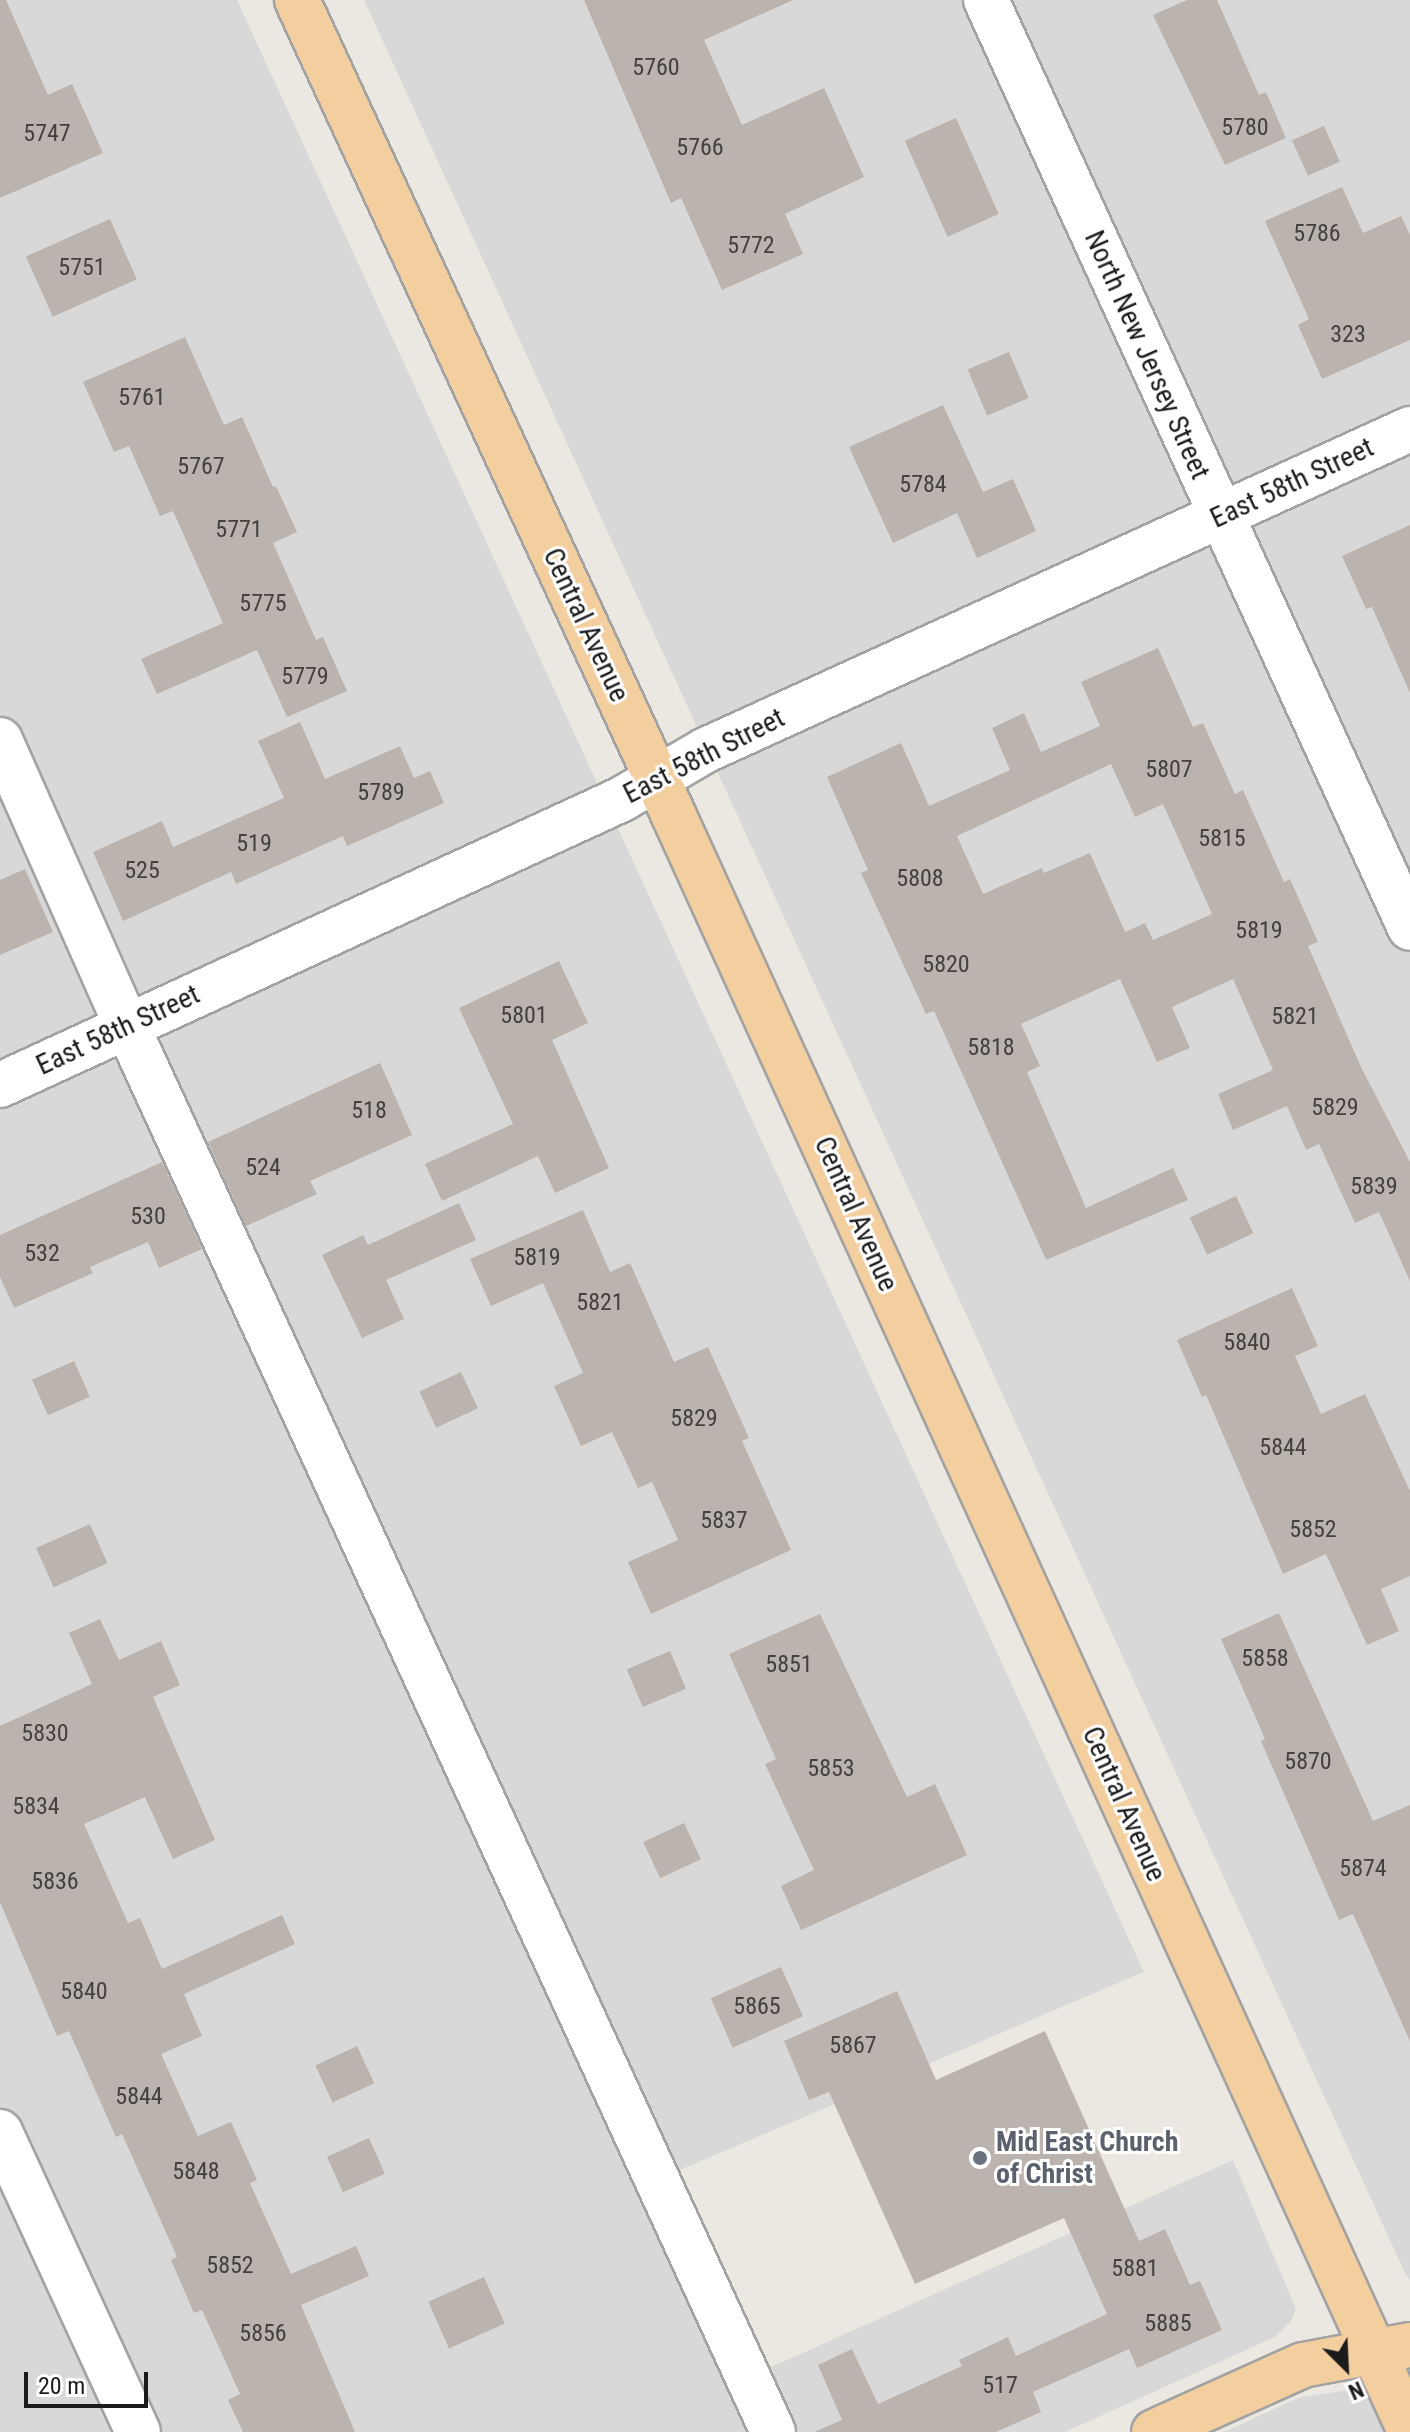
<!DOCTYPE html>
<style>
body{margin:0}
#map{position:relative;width:1410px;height:2432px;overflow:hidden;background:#ebe8e1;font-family:"Roboto Condensed",sans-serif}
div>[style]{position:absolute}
.residential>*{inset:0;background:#d9d8d8}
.building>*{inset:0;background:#bbb4ae;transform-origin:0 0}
.roads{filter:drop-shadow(2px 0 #a2a2a2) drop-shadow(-2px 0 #a2a2a2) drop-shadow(0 2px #a2a2a2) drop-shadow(0 -2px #a2a2a2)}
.minor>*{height:44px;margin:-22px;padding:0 22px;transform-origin:22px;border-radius:22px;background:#fff}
.major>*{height:44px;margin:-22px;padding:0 22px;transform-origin:22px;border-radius:22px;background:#f3ce9e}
.dots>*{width:22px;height:22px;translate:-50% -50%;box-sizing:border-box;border:4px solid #fff;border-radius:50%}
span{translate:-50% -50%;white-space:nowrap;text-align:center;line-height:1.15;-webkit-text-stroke:6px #fff;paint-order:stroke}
.number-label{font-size:24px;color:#434140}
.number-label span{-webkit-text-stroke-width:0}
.street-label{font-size:28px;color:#1b1b1b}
.worship-label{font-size:28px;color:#5b616d;font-weight:700}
.left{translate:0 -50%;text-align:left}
.north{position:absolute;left:1306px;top:2328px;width:80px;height:80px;-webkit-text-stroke:6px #fff;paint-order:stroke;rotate:156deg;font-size:22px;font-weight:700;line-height:32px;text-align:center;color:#1b1b1b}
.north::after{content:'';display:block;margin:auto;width:28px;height:36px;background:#1b1b1b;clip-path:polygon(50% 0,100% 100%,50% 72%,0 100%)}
.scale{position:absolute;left:24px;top:2372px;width:124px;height:36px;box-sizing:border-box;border:4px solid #1b1b1b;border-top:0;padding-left:10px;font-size:24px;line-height:28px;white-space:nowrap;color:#1b1b1b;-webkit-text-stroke:6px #fff;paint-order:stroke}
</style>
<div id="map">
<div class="residential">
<div style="clip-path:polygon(0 0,237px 0,1144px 1972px,668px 2175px,756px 2374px,1233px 2160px,1296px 2309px,1291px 2321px,1275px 2337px,1065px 2432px,0 2432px)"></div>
<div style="clip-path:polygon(364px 0,1410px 0,1410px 2280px,1405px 2273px)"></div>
<div style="clip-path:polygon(1410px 2380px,1410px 2432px,1224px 2432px,1298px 2398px)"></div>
</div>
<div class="building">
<div style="clip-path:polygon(0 0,6px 0,48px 95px,72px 84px,103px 153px,0 198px)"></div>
<div style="clip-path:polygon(584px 0,793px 0,704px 40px,742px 125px,824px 88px,864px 177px,785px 214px,803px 254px,722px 290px,681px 198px,671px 203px)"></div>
<div style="clip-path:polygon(1187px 0,1217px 0,1259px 95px,1266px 92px,1286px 138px,1225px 165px,1153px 15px)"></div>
<div style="left:956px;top:118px;width:105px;height:56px;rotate:66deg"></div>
<div style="left:1324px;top:126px;width:39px;height:35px;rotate:66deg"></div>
<div style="clip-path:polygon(1342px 187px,1363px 233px,1401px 216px,1410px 235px,1410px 340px,1322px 379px,1298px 325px,1309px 319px,1265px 221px)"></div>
<div style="left:110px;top:219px;width:66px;height:92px;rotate:66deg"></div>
<div style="clip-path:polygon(185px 337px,224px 425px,242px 417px,273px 487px,276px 486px,297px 532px,273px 543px,316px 640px,323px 637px,347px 691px,287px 717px,257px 650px,157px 694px,141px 659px,223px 623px,173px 511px,160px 516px,129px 446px,114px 452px,83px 382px)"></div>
<div style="left:1009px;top:352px;width:50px;height:45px;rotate:67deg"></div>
<div style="clip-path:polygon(943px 405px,983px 492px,1013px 479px,1036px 531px,977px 558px,957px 513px,893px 543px,849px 447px)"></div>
<div style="clip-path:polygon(1410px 525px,1410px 693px,1372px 607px,1366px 609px,1342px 556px)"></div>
<div style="clip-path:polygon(evenodd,1158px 648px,1193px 727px,1203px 723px,1235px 794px,1243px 790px,1284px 882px,1290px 879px,1318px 942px,1308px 946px,1361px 1067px,1410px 1162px,1410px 1281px,1379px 1212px,1355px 1223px,1319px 1144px,1306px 1150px,1287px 1106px,1233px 1130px,1218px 1094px,1273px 1070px,1233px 979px,1172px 1007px,1190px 1048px,1157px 1062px,1120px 979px,1021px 1024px,1040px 1066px,1027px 1072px,1086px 1208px,1173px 1168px,1188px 1200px,1046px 1260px,934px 1011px,926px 1014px,861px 873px,868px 870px,827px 777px,901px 743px,929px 806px,1010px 770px,992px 728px,1024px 713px,1041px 752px,1100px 726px,1081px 682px,1158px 648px,1111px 764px,1135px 817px,1163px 804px,1212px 914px,1153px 940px,1145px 923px,1125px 932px,1090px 853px,1044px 873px,1042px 868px,983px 894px,957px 836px,1111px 764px)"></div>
<div style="clip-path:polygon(300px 722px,325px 779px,400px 746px,414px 778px,430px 771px,444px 803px,347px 846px,343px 836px,236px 884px,231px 872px,123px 921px,93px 852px,162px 821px,173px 847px,284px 798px,258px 741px)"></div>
<div style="clip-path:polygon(25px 869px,53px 932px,0 955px,0 880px)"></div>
<div style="clip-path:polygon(559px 961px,588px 1023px,552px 1040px,609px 1168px,555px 1193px,538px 1156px,442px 1201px,425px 1164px,513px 1124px,459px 1008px)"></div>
<div style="clip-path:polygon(380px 1063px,412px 1135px,310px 1181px,317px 1194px,246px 1226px,208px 1142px)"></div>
<div style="clip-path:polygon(162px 1162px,202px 1249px,159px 1268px,148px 1242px,90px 1267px,93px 1273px,14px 1308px,0 1277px,0 1235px)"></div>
<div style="left:1236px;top:1196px;width:41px;height:51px;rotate:65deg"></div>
<div style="clip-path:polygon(459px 1203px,476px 1240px,386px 1280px,404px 1319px,362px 1338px,322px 1255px,363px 1235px,368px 1245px)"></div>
<div style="clip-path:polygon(583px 1210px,610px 1272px,630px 1263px,674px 1362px,708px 1347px,749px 1438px,742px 1441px,791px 1550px,651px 1614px,628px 1562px,678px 1540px,652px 1482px,638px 1488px,612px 1432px,581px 1446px,554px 1386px,583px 1373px,543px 1283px,491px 1306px,470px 1259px)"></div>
<div style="clip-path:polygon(1292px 1288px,1318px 1346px,1295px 1356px,1321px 1414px,1365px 1394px,1410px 1491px,1410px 1576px,1381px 1589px,1399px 1631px,1367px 1645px,1326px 1554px,1283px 1574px,1206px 1395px,1202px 1397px,1177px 1340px)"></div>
<div style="left:74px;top:1361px;width:39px;height:46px;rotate:66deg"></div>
<div style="left:461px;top:1372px;width:40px;height:46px;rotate:65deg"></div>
<div style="left:90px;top:1524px;width:43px;height:59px;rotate:66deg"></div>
<div style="clip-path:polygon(1279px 1613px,1373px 1821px,1410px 1805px,1410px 2041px,1353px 1914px,1339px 1920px,1261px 1741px,1265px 1739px,1221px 1639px)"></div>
<div style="clip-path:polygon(820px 1614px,907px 1797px,935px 1784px,967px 1855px,801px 1930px,781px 1886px,814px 1870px,765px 1764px,776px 1759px,729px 1654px)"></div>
<div style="clip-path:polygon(100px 1619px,119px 1660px,161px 1641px,180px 1685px,153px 1697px,215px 1840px,173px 1859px,145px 1797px,84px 1824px,128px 1923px,140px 1918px,162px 1969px,282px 1915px,295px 1944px,184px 1994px,202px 2036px,161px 2054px,198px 2136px,231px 2122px,257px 2180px,250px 2183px,291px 2274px,356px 2246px,369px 2276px,301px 2305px,355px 2432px,243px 2432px,228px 2400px,240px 2394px,202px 2310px,194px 2313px,171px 2260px,177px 2257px,122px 2134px,116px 2137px,69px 2031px,57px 2036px,0 1902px,0 1726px,92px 1684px,69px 1633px)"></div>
<div style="left:670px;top:1651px;width:41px;height:47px;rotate:67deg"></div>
<div style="left:684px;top:1823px;width:40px;height:45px;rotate:65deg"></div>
<div style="left:781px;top:1967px;width:54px;height:77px;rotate:66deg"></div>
<div style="clip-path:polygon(897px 1991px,936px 2080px,1045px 2031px,1139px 2241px,1165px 2229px,1190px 2285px,1200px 2281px,1222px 2330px,1137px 2368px,1129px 2349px,1033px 2392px,1041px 2412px,996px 2432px,814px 2432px,842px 2420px,818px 2365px,852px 2349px,878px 2404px,962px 2366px,959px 2360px,1008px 2337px,1016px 2356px,1107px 2314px,1064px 2218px,915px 2284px,829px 2092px,809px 2100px,784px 2041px)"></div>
<div style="left:357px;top:2046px;width:41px;height:46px;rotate:65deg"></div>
<div style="left:369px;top:2138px;width:39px;height:46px;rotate:66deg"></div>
<div style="left:484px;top:2277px;width:51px;height:61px;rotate:66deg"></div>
</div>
<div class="roads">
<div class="minor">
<div style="left:986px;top:0;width:1020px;rotate:65.44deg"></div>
<div style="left:0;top:740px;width:313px;rotate:66.1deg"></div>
<div style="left:127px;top:1026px;width:1547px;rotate:65.32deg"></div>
<div style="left:0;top:1085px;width:685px;rotate:-24.69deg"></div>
<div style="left:622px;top:799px;width:97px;rotate:-30.3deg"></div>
<div style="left:706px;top:750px;width:774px;rotate:-24.51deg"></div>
<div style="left:0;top:2132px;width:330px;rotate:65.3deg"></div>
</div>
<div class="major">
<div style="left:297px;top:0;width:899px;rotate:65.2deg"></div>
<div style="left:674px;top:816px;width:1775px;rotate:65.5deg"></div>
<div style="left:1154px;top:2432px;width:163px;rotate:-24.2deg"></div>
<div style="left:1303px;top:2365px;width:109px;rotate:-10.6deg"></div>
</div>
</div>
<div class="dots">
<div style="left:980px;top:2158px;background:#6b7280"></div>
</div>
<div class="number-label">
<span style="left:656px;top:68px">5760</span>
<span style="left:1245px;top:128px">5780</span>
<span style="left:47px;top:134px">5747</span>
<span style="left:700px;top:148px">5766</span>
<span style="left:1317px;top:234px">5786</span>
<span style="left:751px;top:246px">5772</span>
<span style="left:82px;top:268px">5751</span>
<span style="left:1348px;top:335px">323</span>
<span style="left:142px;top:398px">5761</span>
<span style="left:201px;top:467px">5767</span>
<span style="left:923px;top:485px">5784</span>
<span style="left:239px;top:530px">5771</span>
<span style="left:263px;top:604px">5775</span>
<span style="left:305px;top:677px">5779</span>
<span style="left:1169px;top:770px">5807</span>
<span style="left:381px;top:793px">5789</span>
<span style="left:1222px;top:839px">5815</span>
<span style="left:254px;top:844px">519</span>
<span style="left:142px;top:871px">525</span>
<span style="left:920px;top:879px">5808</span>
<span style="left:1259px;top:931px">5819</span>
<span style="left:946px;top:965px">5820</span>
<span style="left:524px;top:1016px">5801</span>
<span style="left:1295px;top:1017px">5821</span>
<span style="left:991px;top:1048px">5818</span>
<span style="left:1335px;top:1108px">5829</span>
<span style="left:369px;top:1111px">518</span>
<span style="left:263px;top:1168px">524</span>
<span style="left:1374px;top:1187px">5839</span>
<span style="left:148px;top:1217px">530</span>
<span style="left:42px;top:1254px">532</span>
<span style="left:537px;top:1258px">5819</span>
<span style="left:600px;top:1303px">5821</span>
<span style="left:1247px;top:1343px">5840</span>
<span style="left:694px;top:1419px">5829</span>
<span style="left:1283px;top:1448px">5844</span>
<span style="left:724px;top:1521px">5837</span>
<span style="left:1313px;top:1530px">5852</span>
<span style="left:1265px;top:1659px">5858</span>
<span style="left:789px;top:1665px">5851</span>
<span style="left:45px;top:1734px">5830</span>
<span style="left:1308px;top:1762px">5870</span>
<span style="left:831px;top:1769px">5853</span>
<span style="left:36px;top:1807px">5834</span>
<span style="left:1363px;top:1869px">5874</span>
<span style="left:55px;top:1882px">5836</span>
<span style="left:84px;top:1992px">5840</span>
<span style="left:757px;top:2007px">5865</span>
<span style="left:853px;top:2046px">5867</span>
<span style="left:139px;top:2097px">5844</span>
<span style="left:196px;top:2172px">5848</span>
<span style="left:230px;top:2266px">5852</span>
<span style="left:1135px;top:2269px">5881</span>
<span style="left:1168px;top:2324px">5885</span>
<span style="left:263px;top:2334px">5856</span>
<span style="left:1000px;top:2386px">517</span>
</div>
<div class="street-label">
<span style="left:1147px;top:355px;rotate:66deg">North New Jersey Street</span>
<span style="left:1292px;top:483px;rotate:-25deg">East 58th Street</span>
<span style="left:586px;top:625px;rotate:65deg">Central Avenue</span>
<span style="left:704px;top:756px;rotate:-27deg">East 58th Street</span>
<span style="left:118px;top:1030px;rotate:-25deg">East 58th Street</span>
<span style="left:856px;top:1214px;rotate:66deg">Central Avenue</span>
<span style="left:1124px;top:1804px;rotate:66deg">Central Avenue</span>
</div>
<div class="worship-label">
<span class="left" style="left:996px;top:2158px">Mid East Church<br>of Christ</span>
</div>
<div class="north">N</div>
<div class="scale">20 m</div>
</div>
